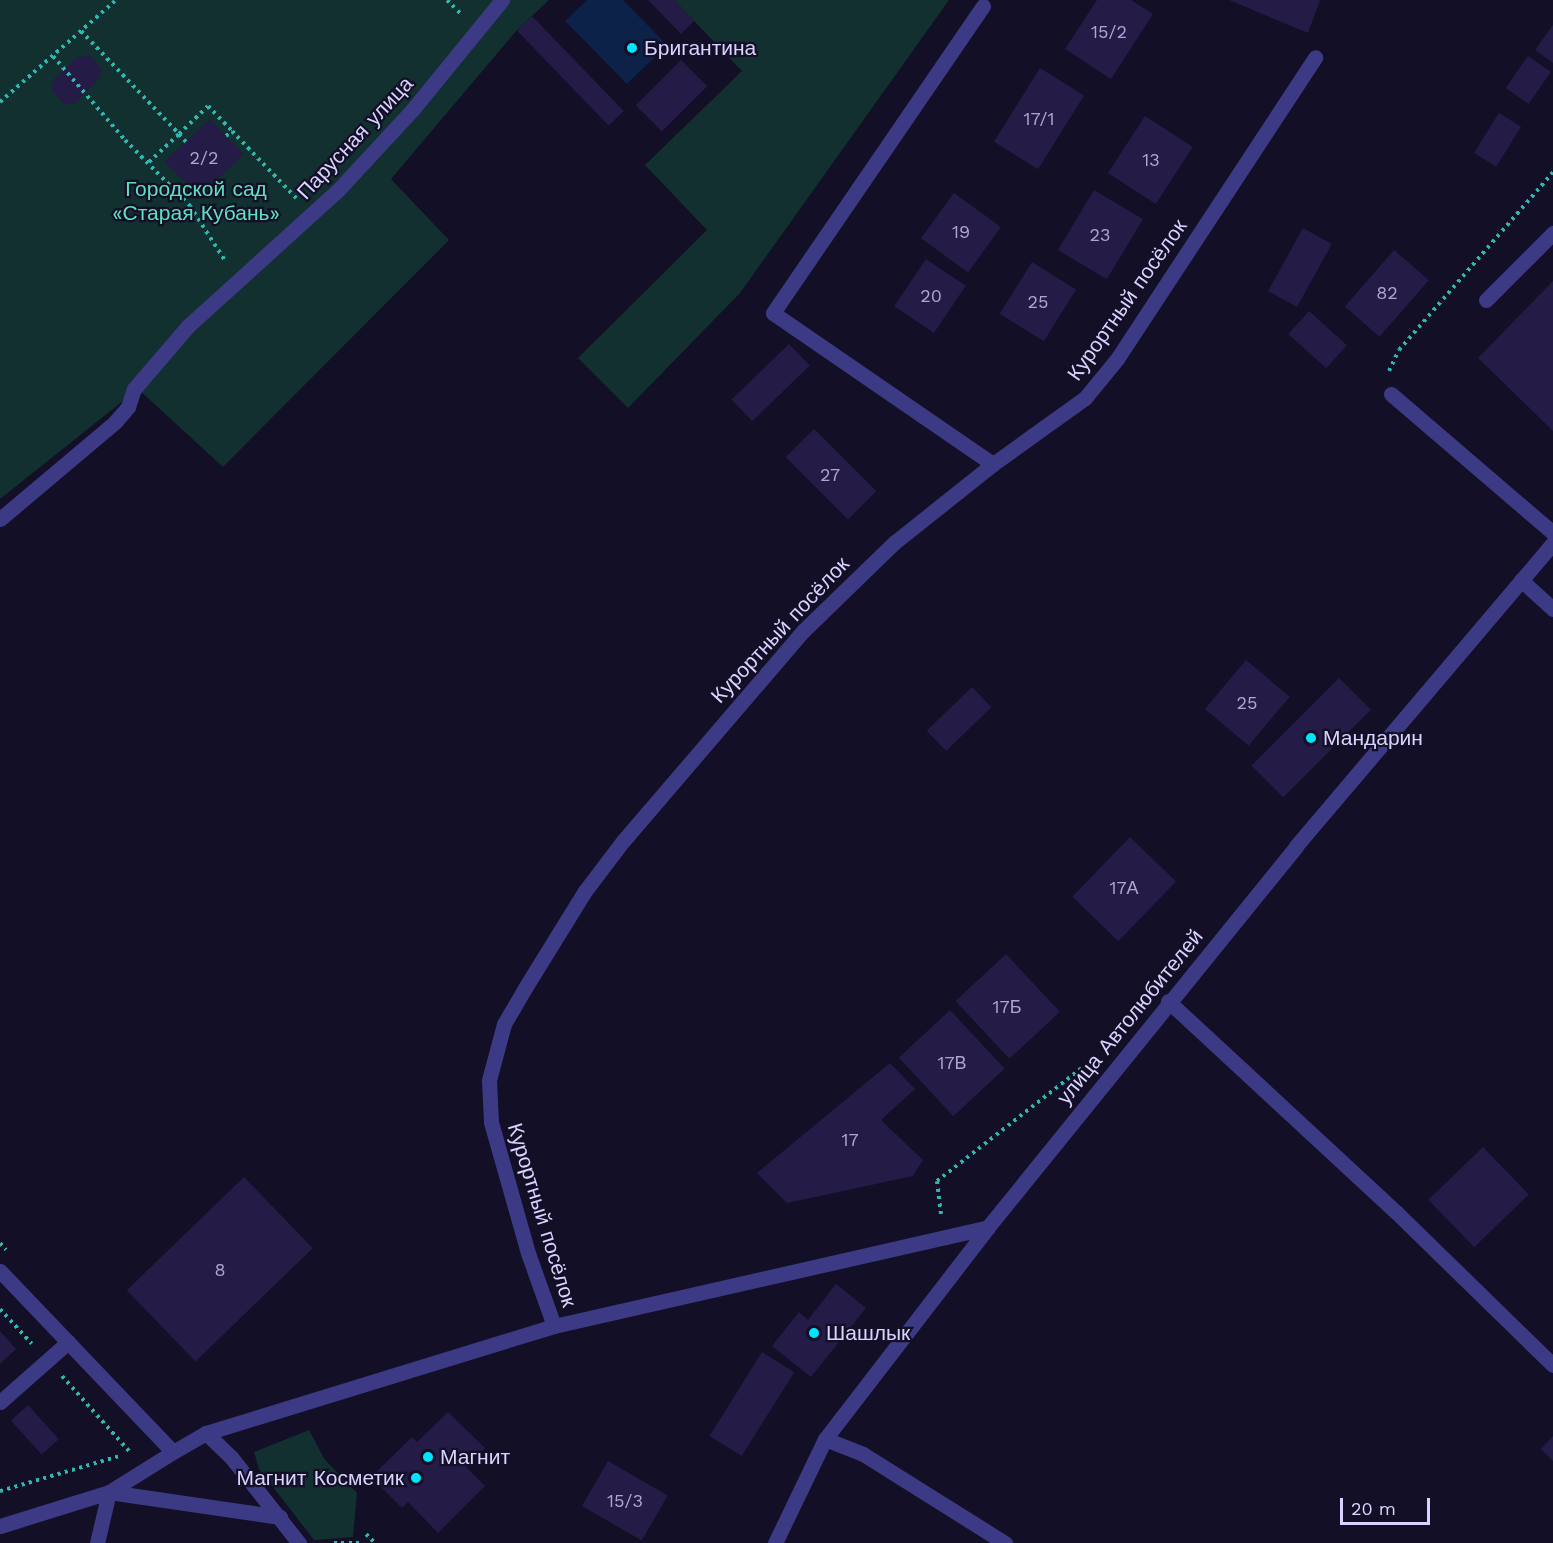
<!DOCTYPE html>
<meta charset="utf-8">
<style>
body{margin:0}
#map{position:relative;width:1553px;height:1543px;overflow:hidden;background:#130f26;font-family:"Work Sans",sans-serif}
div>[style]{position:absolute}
.green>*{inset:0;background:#12302f}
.water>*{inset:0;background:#0c2248}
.building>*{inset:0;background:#241b47;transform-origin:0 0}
.path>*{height:4px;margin-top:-2px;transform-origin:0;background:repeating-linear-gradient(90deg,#2fb8b0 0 3px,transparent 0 7.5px)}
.service>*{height:15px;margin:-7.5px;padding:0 7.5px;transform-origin:7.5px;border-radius:7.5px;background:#3d3a85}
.minor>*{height:15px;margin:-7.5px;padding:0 7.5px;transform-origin:7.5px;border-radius:7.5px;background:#3d3a85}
.tertiary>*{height:15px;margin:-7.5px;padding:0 7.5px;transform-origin:7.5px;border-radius:7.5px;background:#3d3a85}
.dots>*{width:16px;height:16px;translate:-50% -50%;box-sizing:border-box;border:3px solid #130f26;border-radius:50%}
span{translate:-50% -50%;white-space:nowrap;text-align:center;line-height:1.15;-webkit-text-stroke:4.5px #130f26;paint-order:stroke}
.number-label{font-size:18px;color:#aca6d1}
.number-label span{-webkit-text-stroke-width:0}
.poi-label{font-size:21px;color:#d9d4ff}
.left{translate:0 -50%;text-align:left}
.right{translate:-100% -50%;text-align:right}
.street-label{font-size:21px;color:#d9d4ff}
.park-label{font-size:21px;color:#5fe0c0}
.scale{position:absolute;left:1340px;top:1498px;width:90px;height:27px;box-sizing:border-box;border:3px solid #d9d4ff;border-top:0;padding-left:8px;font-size:18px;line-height:21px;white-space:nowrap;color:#d9d4ff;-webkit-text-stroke:4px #130f26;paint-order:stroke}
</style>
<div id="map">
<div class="green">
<div style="clip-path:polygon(0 0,549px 0,517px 30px,391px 179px,449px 240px,223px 467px,138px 389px,0 499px)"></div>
<div style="clip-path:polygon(674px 0,949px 0,740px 293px,628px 408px,578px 358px,707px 230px,645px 165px,742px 71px)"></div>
<div style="clip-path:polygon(309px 1430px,325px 1460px,357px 1493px,353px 1537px,314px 1540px,259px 1469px,254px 1452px)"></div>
</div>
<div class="water">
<div style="clip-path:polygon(587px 0,623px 0,667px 45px,627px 84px,565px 21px)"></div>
</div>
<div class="building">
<div style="clip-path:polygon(648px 0,674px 0,694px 21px,681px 34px)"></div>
<div style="clip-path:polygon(1097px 0,1131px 0,1153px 14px,1111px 79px,1065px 49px)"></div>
<div style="clip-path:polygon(1229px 0,1320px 0,1308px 33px)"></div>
<div style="left:532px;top:16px;width:132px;height:21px;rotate:46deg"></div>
<div style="clip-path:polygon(1553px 25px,1553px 63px,1535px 50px)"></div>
<div style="clip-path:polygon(89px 55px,101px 68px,100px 78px,75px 103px,64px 104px,52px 91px,53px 80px,78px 57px)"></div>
<div style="left:1528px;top:56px;width:28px;height:39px;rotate:35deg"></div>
<div style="left:681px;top:60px;width:37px;height:64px;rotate:45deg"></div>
<div style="left:1040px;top:68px;width:52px;height:87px;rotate:32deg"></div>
<div style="left:1499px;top:113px;width:26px;height:47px;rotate:32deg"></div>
<div style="left:1145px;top:116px;width:57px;height:68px;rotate:33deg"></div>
<div style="left:210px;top:119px;width:49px;height:62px;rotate:47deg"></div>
<div style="left:1094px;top:190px;width:57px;height:70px;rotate:31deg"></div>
<div style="left:954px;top:193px;width:58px;height:56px;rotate:36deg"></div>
<div style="left:1303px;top:228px;width:33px;height:72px;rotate:29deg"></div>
<div style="left:1394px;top:250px;width:46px;height:75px;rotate:41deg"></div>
<div style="left:926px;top:259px;width:48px;height:57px;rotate:34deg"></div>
<div style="left:1032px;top:262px;width:52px;height:61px;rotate:32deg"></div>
<div style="clip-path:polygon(1553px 281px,1553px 431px,1478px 358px)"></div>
<div style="left:1309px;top:311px;width:51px;height:31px;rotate:42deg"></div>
<div style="left:789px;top:344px;width:30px;height:80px;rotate:46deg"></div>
<div style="left:814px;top:429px;width:88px;height:40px;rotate:45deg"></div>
<div style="left:1246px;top:660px;width:57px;height:64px;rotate:40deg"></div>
<div style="left:1339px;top:678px;width:45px;height:124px;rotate:45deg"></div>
<div style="left:972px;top:687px;width:28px;height:63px;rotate:46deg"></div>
<div style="left:1130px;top:837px;width:64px;height:83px;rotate:44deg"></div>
<div style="left:1006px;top:954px;width:79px;height:69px;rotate:47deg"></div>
<div style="left:950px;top:1010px;width:80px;height:70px;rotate:47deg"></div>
<div style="clip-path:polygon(890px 1063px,915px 1089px,881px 1120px,923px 1160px,913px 1176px,787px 1203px,757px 1173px)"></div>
<div style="left:1483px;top:1147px;width:66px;height:76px;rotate:46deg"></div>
<div style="left:244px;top:1177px;width:99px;height:163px;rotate:46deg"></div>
<div style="clip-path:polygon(836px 1284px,866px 1308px,811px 1377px,772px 1346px,799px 1312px,808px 1320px)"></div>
<div style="clip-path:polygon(0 1331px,16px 1349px,0 1364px)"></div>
<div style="left:762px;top:1352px;width:38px;height:99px;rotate:32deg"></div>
<div style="left:28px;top:1405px;width:46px;height:23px;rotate:48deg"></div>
<div style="clip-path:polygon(448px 1412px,485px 1448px,466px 1467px,485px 1486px,438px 1533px,408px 1502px,402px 1508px,371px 1477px,412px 1437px,417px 1442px)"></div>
<div style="clip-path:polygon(1553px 1436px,1553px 1461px,1541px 1449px)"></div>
<div style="left:608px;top:1461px;width:69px;height:52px;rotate:30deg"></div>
</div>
<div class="path">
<div style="left:447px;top:0;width:20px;rotate:45deg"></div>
<div style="left:81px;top:31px;width:142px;rotate:46.4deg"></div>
<div style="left:179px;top:134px;width:40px;rotate:-44deg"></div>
<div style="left:208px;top:106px;width:35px;rotate:46deg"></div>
<div style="left:53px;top:56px;width:111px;rotate:49.4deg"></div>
<div style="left:125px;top:140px;width:93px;rotate:45.4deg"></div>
<div style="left:190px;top:206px;width:67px;rotate:57.3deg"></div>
<div style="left:0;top:102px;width:154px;rotate:-41.3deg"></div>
<div style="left:226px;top:136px;width:8px;rotate:-40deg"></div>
<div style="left:232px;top:131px;width:93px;rotate:46.3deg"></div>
<div style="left:149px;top:162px;width:41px;rotate:-43deg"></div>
<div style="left:179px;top:134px;width:11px;rotate:49deg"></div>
<div style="left:1389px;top:371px;width:23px;rotate:-65deg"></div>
<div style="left:1399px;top:350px;width:235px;rotate:-49.1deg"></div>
<div style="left:941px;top:1214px;width:33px;rotate:-97deg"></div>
<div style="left:937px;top:1181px;width:190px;rotate:-38deg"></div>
<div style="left:0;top:1243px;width:9px;rotate:49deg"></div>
<div style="left:0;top:1309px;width:47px;rotate:47.6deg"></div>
<div style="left:62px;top:1376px;width:101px;rotate:48.2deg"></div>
<div style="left:0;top:1491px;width:125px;rotate:-16.3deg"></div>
<div style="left:366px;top:1534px;width:13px;rotate:45deg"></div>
<div style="left:334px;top:1543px;width:28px"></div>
</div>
<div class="service">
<div style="left:983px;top:6px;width:372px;rotate:124.4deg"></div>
<div style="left:773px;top:313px;width:267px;rotate:34.5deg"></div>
<div style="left:1486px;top:300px;width:95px;rotate:-45deg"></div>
<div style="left:1391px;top:394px;width:213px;rotate:40.6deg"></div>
<div style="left:1521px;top:580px;width:43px;rotate:42.2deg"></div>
<div style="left:1168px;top:1001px;width:311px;rotate:42.8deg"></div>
<div style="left:1396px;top:1212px;width:219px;rotate:44.3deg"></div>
<div style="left:0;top:1402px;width:91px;rotate:-41.4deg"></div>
<div style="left:206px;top:1433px;width:35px;rotate:44deg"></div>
<div style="left:231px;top:1457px;width:110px;rotate:51.7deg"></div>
<div style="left:825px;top:1439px;width:41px;rotate:21.5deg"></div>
<div style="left:863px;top:1454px;width:168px;rotate:32.1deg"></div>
<div style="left:0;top:1526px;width:114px;rotate:-17.3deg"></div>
<div style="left:109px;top:1492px;width:75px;rotate:-32deg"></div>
<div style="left:97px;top:1543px;width:52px;rotate:-76.8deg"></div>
<div style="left:109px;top:1492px;width:173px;rotate:8.3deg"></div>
</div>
<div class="minor">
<div style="left:0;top:519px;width:150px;rotate:-40.1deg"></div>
<div style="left:115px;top:422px;width:20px;rotate:-49deg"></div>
<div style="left:128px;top:407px;width:19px;rotate:-72deg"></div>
<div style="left:134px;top:389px;width:83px;rotate:-49.4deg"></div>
<div style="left:188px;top:326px;width:204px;rotate:-42.2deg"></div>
<div style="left:339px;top:189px;width:109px;rotate:-47.2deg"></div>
<div style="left:413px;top:109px;width:141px;rotate:-50.8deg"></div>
<div style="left:0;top:1271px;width:250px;rotate:46.3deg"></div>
<div style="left:173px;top:1452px;width:38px;rotate:-30deg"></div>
<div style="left:206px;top:1433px;width:364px;rotate:-17.1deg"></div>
<div style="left:554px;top:1326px;width:445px;rotate:-12.8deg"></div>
<div style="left:554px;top:1326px;width:77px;rotate:-109.6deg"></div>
<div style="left:528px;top:1253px;width:136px;rotate:-105.8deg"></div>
<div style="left:491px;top:1122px;width:42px;rotate:-92.7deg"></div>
<div style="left:489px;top:1080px;width:58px;rotate:-75deg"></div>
<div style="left:504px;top:1024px;width:42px;rotate:-59.7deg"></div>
<div style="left:525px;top:988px;width:114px;rotate:-58.3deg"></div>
<div style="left:585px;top:891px;width:63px;rotate:-52.8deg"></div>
<div style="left:623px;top:841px;width:277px;rotate:-49.4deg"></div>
<div style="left:803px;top:631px;width:128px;rotate:-44.1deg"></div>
<div style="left:895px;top:542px;width:125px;rotate:-38.5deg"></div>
<div style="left:993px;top:464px;width:113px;rotate:-35.7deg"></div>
<div style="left:1085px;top:398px;width:50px;rotate:-50.6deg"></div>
<div style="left:1117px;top:359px;width:361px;rotate:-56.7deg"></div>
</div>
<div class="tertiary">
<div style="left:775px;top:1543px;width:115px;rotate:-64.3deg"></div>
<div style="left:825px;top:1439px;width:267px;rotate:-52.4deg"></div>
<div style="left:988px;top:1227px;width:490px;rotate:-51deg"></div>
<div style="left:1296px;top:846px;width:397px;rotate:-49.7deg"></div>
</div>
<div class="dots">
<div style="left:632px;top:48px;background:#00e5ff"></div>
<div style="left:1311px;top:738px;background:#00e5ff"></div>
<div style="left:814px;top:1333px;background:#00e5ff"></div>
<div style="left:428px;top:1457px;background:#00e5ff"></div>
<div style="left:416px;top:1478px;background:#00e5ff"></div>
</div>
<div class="number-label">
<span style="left:1109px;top:32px">15/2</span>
<span style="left:1039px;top:119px">17/1</span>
<span style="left:204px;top:158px">2/2</span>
<span style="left:1151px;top:160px">13</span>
<span style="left:961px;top:232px">19</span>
<span style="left:1100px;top:235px">23</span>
<span style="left:1387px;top:293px">82</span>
<span style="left:931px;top:296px">20</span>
<span style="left:1038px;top:302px">25</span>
<span style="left:830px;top:475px">27</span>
<span style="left:1247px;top:703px">25</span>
<span style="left:1124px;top:888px">17А</span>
<span style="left:1007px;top:1007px">17Б</span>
<span style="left:952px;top:1063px">17В</span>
<span style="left:850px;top:1140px">17</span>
<span style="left:220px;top:1270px">8</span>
<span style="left:625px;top:1501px">15/3</span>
</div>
<div class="poi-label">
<span class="left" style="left:644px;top:48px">Бригантина</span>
<span class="left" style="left:1323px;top:738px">Мандарин</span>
<span class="left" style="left:826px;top:1333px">Шашлык</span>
<span class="left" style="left:440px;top:1457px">Магнит</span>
<span class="right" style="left:404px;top:1478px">Магнит Косметик</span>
</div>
<div class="street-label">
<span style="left:355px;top:138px;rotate:-47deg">Парусная улица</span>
<span style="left:1127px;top:300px;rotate:-55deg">Курортный посёлок</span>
<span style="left:780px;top:630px;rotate:-47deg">Курортный посёлок</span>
<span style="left:1130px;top:1017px;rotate:-51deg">улица Автолюбителей</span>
<span style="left:542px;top:1215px;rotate:73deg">Курортный посёлок</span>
</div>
<div class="park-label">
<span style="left:196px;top:201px">Городской сад<br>«Старая Кубань»</span>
</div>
<div class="scale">20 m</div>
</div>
